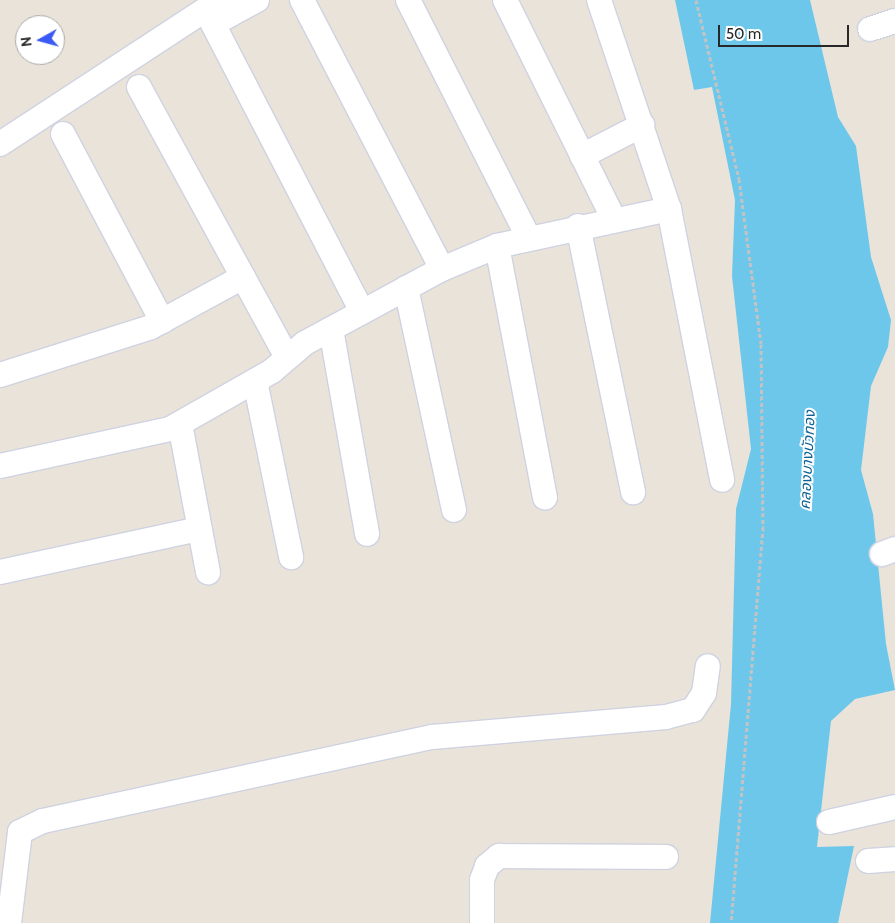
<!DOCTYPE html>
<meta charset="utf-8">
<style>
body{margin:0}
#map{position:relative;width:895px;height:923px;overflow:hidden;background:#eae3d9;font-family:Cabin,"Noto Sans Thai",sans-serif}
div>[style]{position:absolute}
.water>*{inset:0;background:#6dc7eb}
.path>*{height:3px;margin-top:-1.5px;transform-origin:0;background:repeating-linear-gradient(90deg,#c3c3c3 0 4px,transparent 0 6.5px)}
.roads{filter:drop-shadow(1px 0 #cfd2e1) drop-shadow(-1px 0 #cfd2e1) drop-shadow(0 1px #cfd2e1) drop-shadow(0 -1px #cfd2e1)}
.minor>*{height:24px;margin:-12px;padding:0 12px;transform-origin:12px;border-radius:12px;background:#fff}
span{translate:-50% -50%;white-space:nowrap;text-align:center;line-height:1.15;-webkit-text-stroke:4px #fff;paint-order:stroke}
.water-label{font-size:15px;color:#106393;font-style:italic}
.north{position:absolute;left:15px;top:15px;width:50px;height:50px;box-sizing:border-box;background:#fff;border:1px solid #a9a9a9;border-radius:50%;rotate:263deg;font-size:14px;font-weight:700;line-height:20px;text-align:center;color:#282828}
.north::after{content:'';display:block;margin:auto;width:18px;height:22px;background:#3b5af5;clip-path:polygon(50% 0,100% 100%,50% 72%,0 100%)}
.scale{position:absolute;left:718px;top:25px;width:131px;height:22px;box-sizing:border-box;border:2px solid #282828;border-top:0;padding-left:6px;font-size:15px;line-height:18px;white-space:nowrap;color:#282828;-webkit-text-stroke:4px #fff;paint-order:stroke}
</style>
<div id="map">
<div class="water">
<div style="clip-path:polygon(675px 0,810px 0,838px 117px,856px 146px,871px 257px,891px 320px,888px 347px,871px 386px,861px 470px,873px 514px,886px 644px,895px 690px,855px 699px,831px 721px,817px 847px,854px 846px,838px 923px,710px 923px,731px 704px,736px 509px,751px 449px,732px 276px,735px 200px,712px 87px,694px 90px)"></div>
</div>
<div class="path">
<div style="left:696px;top:0;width:184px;rotate:76.5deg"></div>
<div style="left:739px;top:179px;width:166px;rotate:82.4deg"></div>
<div style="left:761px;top:344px;width:183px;rotate:89.4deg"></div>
<div style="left:763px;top:527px;width:397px;rotate:94.6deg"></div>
</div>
<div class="roads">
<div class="minor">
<div style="left:257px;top:0;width:50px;rotate:151.4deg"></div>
<div style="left:213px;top:24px;width:324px;rotate:62.6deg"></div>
<div style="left:302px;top:0;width:303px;rotate:62.5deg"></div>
<div style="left:408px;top:0;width:267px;rotate:63.1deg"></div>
<div style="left:505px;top:0;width:243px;rotate:63.6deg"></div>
<div style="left:599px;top:0;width:220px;rotate:71.5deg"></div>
<div style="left:669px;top:209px;width:276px;rotate:78.9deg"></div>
<div style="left:870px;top:29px;width:26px;rotate:-18deg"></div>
<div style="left:139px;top:87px;width:307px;rotate:61.3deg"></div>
<div style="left:63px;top:134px;width:212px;rotate:62.1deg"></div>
<div style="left:0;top:144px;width:263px;rotate:-33.2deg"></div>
<div style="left:582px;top:156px;width:68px;rotate:-27.3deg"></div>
<div style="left:578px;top:226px;width:272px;rotate:78.3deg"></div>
<div style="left:497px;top:246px;width:256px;rotate:79.2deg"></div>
<div style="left:406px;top:288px;width:227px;rotate:77.8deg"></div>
<div style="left:331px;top:329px;width:208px;rotate:80deg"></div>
<div style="left:0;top:375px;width:158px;rotate:-17.6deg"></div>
<div style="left:151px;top:327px;width:105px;rotate:-28.5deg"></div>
<div style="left:255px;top:381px;width:180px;rotate:78.4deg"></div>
<div style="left:180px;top:424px;width:151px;rotate:79.3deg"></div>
<div style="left:0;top:466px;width:174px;rotate:-12.3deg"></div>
<div style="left:170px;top:429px;width:117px;rotate:-29.6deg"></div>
<div style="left:272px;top:371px;width:43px;rotate:-40.3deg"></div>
<div style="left:305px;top:343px;width:156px;rotate:-28.4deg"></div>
<div style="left:442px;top:269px;width:60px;rotate:-22.7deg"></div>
<div style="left:497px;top:246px;width:176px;rotate:-12.1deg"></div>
<div style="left:882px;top:554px;width:14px;rotate:-21deg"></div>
<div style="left:0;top:572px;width:204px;rotate:-12.2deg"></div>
<div style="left:829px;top:822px;width:68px;rotate:-12.8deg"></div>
<div style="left:868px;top:861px;width:27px;rotate:-4deg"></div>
<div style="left:9px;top:923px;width:92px;rotate:-83.1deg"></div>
<div style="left:20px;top:832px;width:25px;rotate:-26deg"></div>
<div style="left:43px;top:821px;width:398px;rotate:-12.2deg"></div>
<div style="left:432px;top:737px;width:235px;rotate:-4.9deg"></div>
<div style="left:666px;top:717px;width:28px;rotate:-15deg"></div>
<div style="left:693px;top:710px;width:20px;rotate:-57deg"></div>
<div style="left:704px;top:693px;width:27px;rotate:-82deg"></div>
<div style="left:482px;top:923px;width:43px;rotate:-90deg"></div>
<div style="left:482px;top:880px;width:15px;rotate:-70deg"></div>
<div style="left:487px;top:866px;width:16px;rotate:-40deg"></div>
<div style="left:499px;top:856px;width:167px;rotate:0.3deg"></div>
</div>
</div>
<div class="water-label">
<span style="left:808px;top:460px;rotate:-87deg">คลองบางบัวทอง</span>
</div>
<div class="north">N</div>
<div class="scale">50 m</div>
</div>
